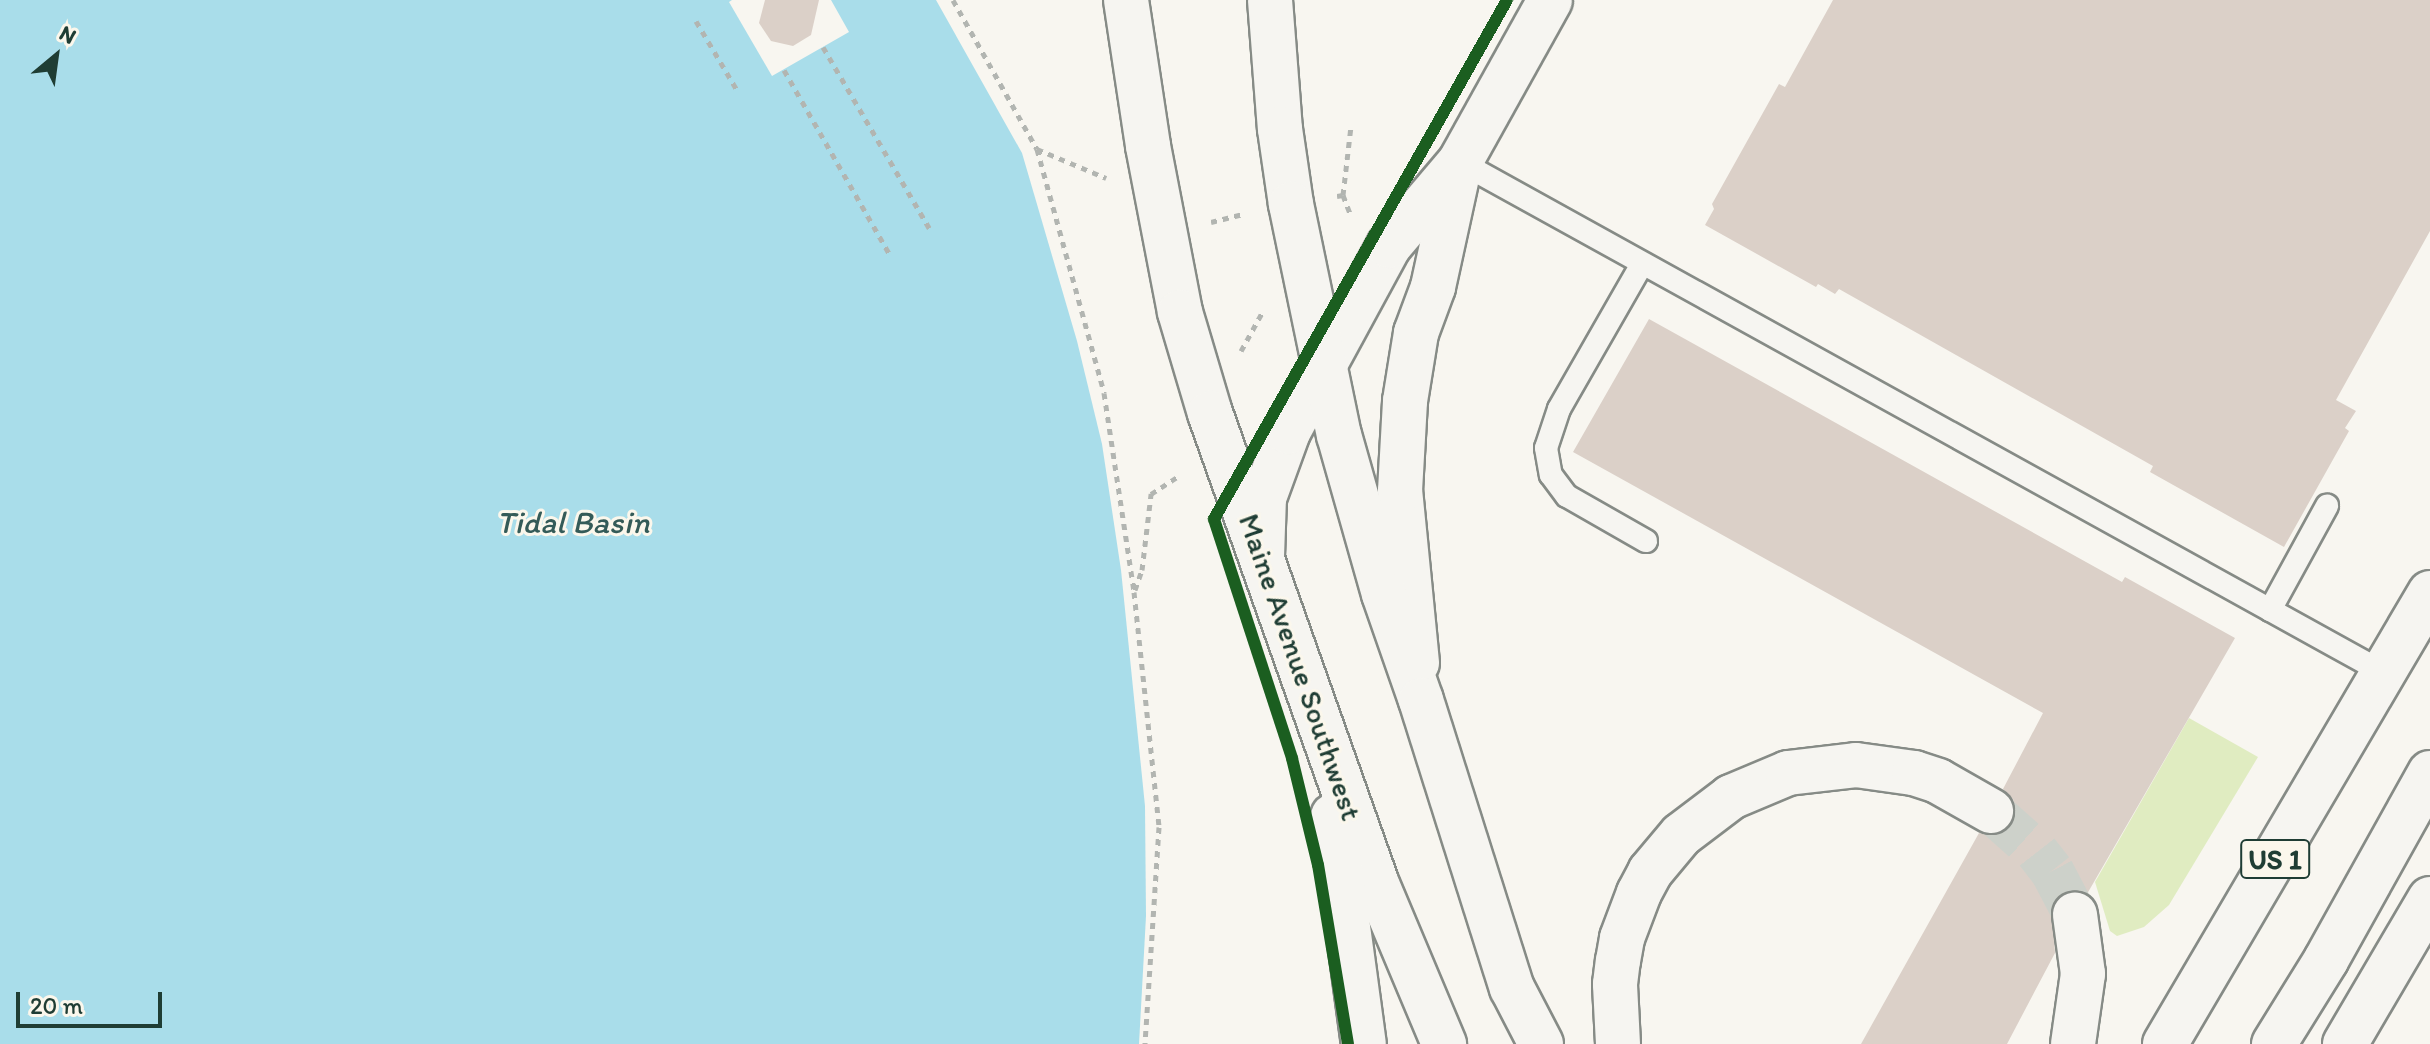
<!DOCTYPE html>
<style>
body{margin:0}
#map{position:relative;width:2430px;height:1044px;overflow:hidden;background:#f8f6f0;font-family:Itim,sans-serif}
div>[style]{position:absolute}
.green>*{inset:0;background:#e0ecc1}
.water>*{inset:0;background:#a9ddea}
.pier>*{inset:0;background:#f8f6f0}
.building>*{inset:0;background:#dbd0c8}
.motorway-tunnel>*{height:44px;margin-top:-22px;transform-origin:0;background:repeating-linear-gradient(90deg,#cdd1ca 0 44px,transparent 0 66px)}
.path>*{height:5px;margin-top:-2.5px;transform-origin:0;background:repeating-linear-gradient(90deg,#b2b5b1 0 6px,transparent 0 12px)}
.roads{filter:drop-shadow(2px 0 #868b86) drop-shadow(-2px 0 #868b86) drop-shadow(0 2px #868b86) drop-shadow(0 -2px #868b86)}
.service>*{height:22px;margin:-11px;padding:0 11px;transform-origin:11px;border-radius:11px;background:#f6f5f1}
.secondary>*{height:44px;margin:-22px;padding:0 22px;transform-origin:22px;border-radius:22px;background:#f6f5f1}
.primary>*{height:44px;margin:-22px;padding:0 22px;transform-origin:22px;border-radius:22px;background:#f6f5f1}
.trunk>*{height:44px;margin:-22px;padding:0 22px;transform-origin:22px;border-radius:22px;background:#f6f5f1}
.motorway>*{height:44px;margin:-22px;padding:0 22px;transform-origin:22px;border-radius:22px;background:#f6f5f1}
.cycleway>*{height:12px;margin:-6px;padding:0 6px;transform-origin:6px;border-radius:6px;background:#1b5e20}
span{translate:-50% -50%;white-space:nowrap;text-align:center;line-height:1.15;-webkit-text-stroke:6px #fbf7ec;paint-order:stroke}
.shield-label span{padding:2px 6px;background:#fbf7ec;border:2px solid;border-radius:6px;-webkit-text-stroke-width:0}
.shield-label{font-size:28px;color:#1f3d34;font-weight:700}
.street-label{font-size:30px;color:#1f3d34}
.water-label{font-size:32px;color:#345b58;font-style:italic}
.north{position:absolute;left:16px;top:16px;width:80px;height:80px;-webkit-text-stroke:6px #fbf7ec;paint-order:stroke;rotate:29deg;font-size:22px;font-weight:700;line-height:32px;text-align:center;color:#1f3d34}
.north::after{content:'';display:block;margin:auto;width:28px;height:36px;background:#1f3d34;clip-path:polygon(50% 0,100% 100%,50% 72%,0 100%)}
.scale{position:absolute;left:16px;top:992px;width:146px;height:36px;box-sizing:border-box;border:4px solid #1f3d34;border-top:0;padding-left:10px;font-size:24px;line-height:28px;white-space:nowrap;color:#1f3d34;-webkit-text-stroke:6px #fbf7ec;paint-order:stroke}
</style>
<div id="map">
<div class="green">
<div style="clip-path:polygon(2189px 718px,2258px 757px,2169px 905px,2144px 927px,2117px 936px,2110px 931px,2095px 882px)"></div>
</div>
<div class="water">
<div style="clip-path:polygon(0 0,936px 0,1022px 153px,1077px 341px,1102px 444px,1121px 570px,1145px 806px,1146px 916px,1139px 1044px,0 1044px)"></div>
</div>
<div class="pier">
<div style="clip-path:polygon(732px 0,831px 0,849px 32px,772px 76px,729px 2px)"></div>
</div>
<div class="building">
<div style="clip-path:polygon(765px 0,819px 0,811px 35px,793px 46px,771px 41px,759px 23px)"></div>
<div style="clip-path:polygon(1833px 0,2430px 0,2430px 231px,2336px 400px,2356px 411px,2345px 428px,2349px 431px,2284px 547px,2150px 472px,2153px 466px,1839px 289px,1835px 294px,1818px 284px,1816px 287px,1705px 225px,1714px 209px,1712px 204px,1779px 84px,1785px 87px)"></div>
<div style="clip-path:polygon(1649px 319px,2122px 582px,2125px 577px,2235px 638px,2087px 894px,2071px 890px,2059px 896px,2052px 905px,2055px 953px,2007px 1044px,1861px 1044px,1979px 833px,1990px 836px,2003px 833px,2013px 823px,2016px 810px,2013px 799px,2003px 789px,2043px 713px,1573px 452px)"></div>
</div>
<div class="motorway-tunnel">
<div style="left:1991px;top:811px;width:62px;rotate:41.7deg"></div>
<div style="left:2037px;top:852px;width:24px;rotate:52deg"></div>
<div style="left:2052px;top:871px;width:50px;rotate:62.4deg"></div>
</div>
<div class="path">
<div style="left:953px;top:0;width:171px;rotate:60.6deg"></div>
<div style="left:1037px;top:149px;width:253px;rotate:74.6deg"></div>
<div style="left:1104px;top:393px;width:201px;rotate:81.4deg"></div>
<div style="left:1134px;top:592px;width:236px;rotate:83.9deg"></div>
<div style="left:1159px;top:827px;width:217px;rotate:93.7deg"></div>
<div style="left:696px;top:21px;width:80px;rotate:59.3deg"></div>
<div style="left:823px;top:47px;width:210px;rotate:59.6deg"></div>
<div style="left:784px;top:70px;width:211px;rotate:60.2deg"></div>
<div style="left:1037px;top:149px;width:75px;rotate:22.8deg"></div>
<div style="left:1343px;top:195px;width:22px;rotate:69deg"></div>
<div style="left:1337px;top:196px;width:6px;rotate:-9deg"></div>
<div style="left:1343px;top:195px;width:69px;rotate:-83.4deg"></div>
<div style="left:1211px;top:222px;width:34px;rotate:-14deg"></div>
<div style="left:1241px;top:351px;width:46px;rotate:-61.2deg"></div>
<div style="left:1135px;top:590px;width:21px;rotate:-71deg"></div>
<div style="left:1142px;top:570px;width:77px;rotate:-83.2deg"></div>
<div style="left:1151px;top:494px;width:33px;rotate:-33deg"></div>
</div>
<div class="roads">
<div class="service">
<div style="left:1460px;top:162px;width:1056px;rotate:28.94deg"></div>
<div style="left:1642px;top:264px;width:167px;rotate:119.8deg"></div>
<div style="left:1559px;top:409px;width:41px;rotate:108.4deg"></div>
<div style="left:1546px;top:448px;width:27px;rotate:80deg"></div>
<div style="left:1551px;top:475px;width:26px;rotate:53deg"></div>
<div style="left:1567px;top:496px;width:91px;rotate:29.7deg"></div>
<div style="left:2270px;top:610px;width:119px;rotate:-61.3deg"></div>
</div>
<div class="secondary">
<div style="left:1262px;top:557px;width:59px;rotate:-88.1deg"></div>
<div style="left:1264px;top:498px;width:70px;rotate:-70deg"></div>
<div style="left:1288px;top:432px;width:212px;rotate:-61.5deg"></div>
<div style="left:1389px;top:246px;width:110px;rotate:-49.8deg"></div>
<div style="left:1460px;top:162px;width:185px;rotate:-60.9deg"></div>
<div style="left:1417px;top:663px;width:173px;rotate:-95.6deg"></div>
<div style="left:1400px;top:491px;width:90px;rotate:-86.8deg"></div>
<div style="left:1405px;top:401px;width:69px;rotate:-80.8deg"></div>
<div style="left:1416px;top:333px;width:49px;rotate:-69.7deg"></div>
<div style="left:1433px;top:287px;width:122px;rotate:-77.7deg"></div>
</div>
<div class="primary">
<div style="left:1126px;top:0;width:148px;rotate:81.4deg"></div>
<div style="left:1148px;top:146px;width:169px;rotate:79.1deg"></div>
<div style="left:1180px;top:312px;width:105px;rotate:73.5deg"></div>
<div style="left:1210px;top:413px;width:498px;rotate:70.5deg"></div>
<div style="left:1376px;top:882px;width:176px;rotate:67.2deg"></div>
<div style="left:1270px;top:0;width:129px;rotate:85.6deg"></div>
<div style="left:1280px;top:129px;width:76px;rotate:81.7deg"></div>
<div style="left:1291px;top:204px;width:236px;rotate:78.3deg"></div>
<div style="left:1339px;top:435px;width:165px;rotate:74.2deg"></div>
<div style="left:1384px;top:594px;width:112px;rotate:70.8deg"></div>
<div style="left:1421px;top:700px;width:302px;rotate:72.5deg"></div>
<div style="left:1512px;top:988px;width:63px;rotate:62.6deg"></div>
<div style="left:1333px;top:816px;width:230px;rotate:82.3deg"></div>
<div style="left:2345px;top:1044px;width:168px;rotate:-59.6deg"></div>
</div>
<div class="trunk">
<div style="left:2165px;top:1044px;width:523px;rotate:-59.56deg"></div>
<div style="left:2274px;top:1044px;width:99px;rotate:-58.2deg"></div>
<div style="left:2326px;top:960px;width:214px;rotate:-60.9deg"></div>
</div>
<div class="motorway">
<div style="left:1618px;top:1044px;width:60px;rotate:-92.9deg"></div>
<div style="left:1615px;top:984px;width:23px;rotate:-83deg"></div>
<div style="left:1618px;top:961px;width:23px;rotate:-80deg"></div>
<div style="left:1622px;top:938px;width:48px;rotate:-69.3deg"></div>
<div style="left:1639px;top:893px;width:24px;rotate:-62deg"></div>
<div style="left:1650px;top:872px;width:48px;rotate:-50deg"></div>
<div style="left:1681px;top:835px;width:63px;rotate:-37.2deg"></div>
<div style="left:1731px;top:797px;width:62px;rotate:-22.8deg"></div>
<div style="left:1788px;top:773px;width:68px;rotate:-6.7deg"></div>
<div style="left:1856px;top:765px;width:59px;rotate:7.9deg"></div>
<div style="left:1914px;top:773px;width:25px;rotate:18deg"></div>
<div style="left:1938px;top:781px;width:61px;rotate:29.5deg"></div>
<div style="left:2073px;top:1044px;width:71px;rotate:-81.9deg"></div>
<div style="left:2083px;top:974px;width:60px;rotate:-97.7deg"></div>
</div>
</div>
<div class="cycleway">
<div style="left:1348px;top:1044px;width:181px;rotate:-99.5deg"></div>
<div style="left:1318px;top:865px;width:110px;rotate:-103.7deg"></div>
<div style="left:1292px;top:758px;width:251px;rotate:-108.1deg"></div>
<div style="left:1214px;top:519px;width:596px;rotate:-60.55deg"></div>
</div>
<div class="shield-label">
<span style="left:2275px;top:859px">US 1</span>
</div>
<div class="street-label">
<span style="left:1300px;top:667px;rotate:71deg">Maine Avenue Southwest</span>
</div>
<div class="water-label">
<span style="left:573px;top:522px">Tidal Basin</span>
</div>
<div class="north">N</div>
<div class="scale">20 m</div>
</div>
